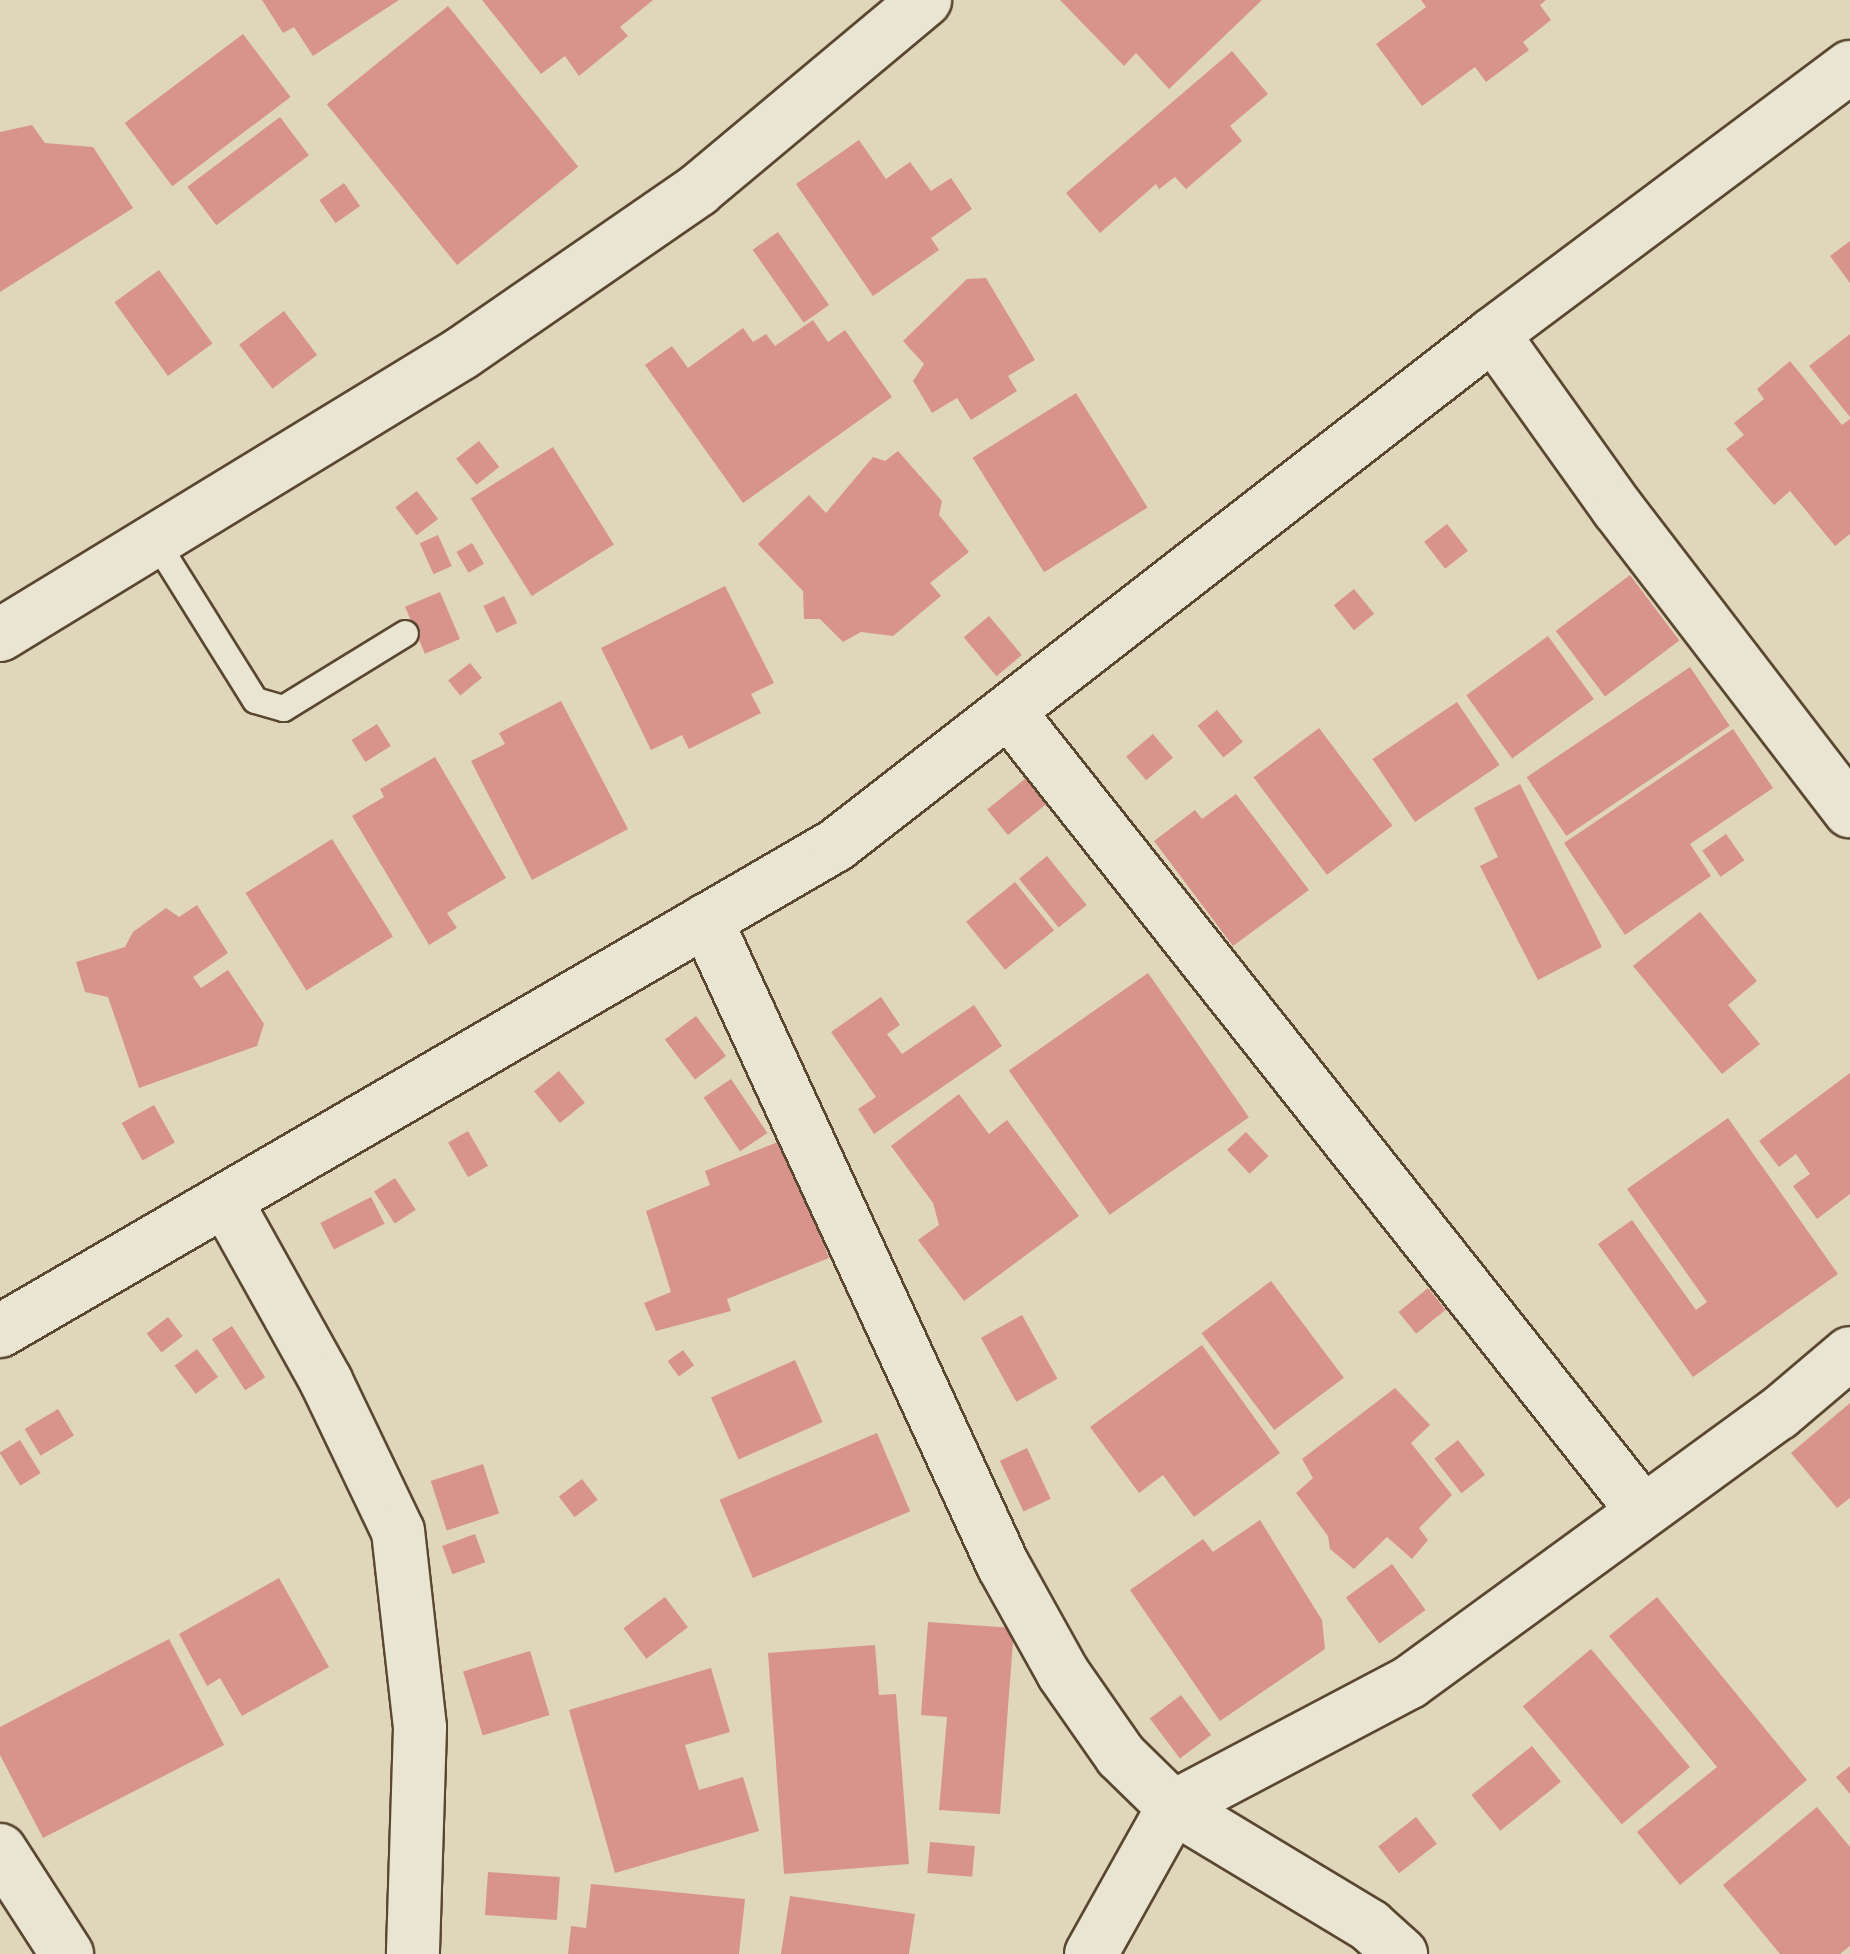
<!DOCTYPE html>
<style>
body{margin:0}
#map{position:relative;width:1850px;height:1954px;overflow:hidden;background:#dfd6bc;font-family:"IM FELL DW Pica",serif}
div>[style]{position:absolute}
.building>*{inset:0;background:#d8948c;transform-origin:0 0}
.roads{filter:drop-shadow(2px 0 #5a4730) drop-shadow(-2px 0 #5a4730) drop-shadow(0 2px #5a4730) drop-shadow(0 -2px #5a4730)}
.service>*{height:25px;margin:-12.5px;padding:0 12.5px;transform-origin:12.5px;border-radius:12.5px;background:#eae4d3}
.minor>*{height:52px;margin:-26px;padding:0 26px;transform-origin:26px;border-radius:26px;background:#eae4d3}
span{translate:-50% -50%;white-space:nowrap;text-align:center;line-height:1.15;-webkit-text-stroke:8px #eae4d3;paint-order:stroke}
</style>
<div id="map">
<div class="building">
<div style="clip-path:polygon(262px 0,399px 0,313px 56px,294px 27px,283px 33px)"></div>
<div style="clip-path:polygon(482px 0,653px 0,620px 27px,628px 36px,579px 76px,565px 56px,541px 74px)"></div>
<div style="clip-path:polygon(1060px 0,1262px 0,1169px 89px,1136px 53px,1124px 66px)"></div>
<div style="clip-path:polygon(1421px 0,1546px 0,1540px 5px,1551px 20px,1523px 42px,1529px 50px,1486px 82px,1475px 67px,1422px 106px,1376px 44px,1426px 7px)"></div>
<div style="left:448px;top:6px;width:207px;height:156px;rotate:51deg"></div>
<div style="left:243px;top:34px;width:79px;height:148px;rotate:53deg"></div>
<div style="clip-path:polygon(1232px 51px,1268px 94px,1230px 126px,1242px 141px,1186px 189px,1175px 177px,1159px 189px,1156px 184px,1100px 233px,1066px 193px)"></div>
<div style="left:280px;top:117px;width:48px;height:116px;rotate:53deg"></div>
<div style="clip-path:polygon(32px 125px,45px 143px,93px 147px,133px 208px,0 292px,0 132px)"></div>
<div style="clip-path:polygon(859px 140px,886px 179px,910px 162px,931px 191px,951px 178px,972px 209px,931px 238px,939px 250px,873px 296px,796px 184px)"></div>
<div style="left:344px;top:183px;width:28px;height:30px;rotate:55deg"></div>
<div style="left:778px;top:232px;width:89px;height:31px;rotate:55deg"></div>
<div style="clip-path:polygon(1850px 241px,1850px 283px,1830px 256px)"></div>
<div style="left:159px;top:270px;width:91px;height:55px;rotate:54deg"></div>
<div style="clip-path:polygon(986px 278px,1035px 360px,1008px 376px,1017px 391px,971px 420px,957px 398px,932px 413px,913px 381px,924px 364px,903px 341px,967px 279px)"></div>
<div style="left:284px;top:311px;width:55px;height:56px;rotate:53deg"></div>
<div style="clip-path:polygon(813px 320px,828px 342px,845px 330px,892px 397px,743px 503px,645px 365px,672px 346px,688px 368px,743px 328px,753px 342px,766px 334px,775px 346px)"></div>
<div style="clip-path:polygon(1850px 334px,1850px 417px,1809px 366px)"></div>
<div style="clip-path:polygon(1790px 361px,1842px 425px,1850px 419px,1850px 534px,1835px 546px,1790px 491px,1774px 505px,1726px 449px,1744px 435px,1734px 423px,1764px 399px,1757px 389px)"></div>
<div style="left:1076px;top:393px;width:135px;height:122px;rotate:58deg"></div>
<div style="left:479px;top:441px;width:33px;height:29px;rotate:52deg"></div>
<div style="left:553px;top:447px;width:115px;height:97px;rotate:58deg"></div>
<div style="clip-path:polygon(898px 451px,942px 501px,939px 515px,969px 552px,930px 583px,941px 596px,893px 636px,861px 632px,843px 642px,820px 619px,804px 619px,803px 591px,758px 544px,809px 495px,826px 513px,873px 457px,885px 461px)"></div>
<div style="left:417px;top:491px;width:35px;height:27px;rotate:53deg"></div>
<div style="left:1447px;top:524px;width:34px;height:29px;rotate:52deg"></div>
<div style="left:438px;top:535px;width:34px;height:20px;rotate:66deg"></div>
<div style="left:472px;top:543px;width:24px;height:18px;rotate:60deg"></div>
<div style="left:1630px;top:575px;width:82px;height:93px;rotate:53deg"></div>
<div style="clip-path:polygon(725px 586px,774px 683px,751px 694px,761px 713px,689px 749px,682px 735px,651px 750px,601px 648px)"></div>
<div style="left:1354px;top:589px;width:32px;height:26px;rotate:51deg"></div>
<div style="left:440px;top:592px;width:51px;height:38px;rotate:67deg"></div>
<div style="left:504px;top:596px;width:30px;height:23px;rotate:64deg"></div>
<div style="left:989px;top:616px;width:51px;height:33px;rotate:50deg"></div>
<div style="left:1548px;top:636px;width:78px;height:101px;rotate:54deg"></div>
<div style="left:470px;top:663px;width:19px;height:28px;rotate:51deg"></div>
<div style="left:1690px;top:667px;width:71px;height:197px;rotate:56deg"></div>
<div style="clip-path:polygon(561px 701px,628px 829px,532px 880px,471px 761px,505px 744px,499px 733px)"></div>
<div style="left:1457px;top:702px;width:76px;height:102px;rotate:56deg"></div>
<div style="left:1217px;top:710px;width:41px;height:25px;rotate:51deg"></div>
<div style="left:377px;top:724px;width:26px;height:30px;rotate:58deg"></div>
<div style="left:1319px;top:728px;width:122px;height:82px;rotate:53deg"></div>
<div style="clip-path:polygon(1733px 729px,1773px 788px,1690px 844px,1711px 876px,1625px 935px,1564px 843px)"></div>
<div style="left:1153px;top:734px;width:31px;height:35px;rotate:50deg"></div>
<div style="clip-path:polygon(435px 757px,506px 878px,447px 913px,457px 928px,429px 945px,352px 816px,384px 797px,380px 789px)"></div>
<div style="left:1026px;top:778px;width:33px;height:50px;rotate:51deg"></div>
<div style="clip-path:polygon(1520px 784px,1602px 947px,1538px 980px,1480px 866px,1498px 857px,1474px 808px)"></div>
<div style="clip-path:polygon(1236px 794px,1309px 890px,1233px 946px,1154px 841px,1195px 810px,1202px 819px)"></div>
<div style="left:1726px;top:834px;width:32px;height:29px;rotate:55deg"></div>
<div style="left:332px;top:839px;width:115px;height:102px;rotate:58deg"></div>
<div style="left:1047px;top:856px;width:63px;height:36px;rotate:51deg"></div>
<div style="left:1015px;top:882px;width:62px;height:63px;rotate:51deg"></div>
<div style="clip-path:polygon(197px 905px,228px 953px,193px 977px,201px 988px,228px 970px,264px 1024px,257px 1046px,139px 1088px,108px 997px,85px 992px,76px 962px,125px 947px,133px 932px,166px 908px,179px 917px)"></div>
<div style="clip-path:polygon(1700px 912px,1757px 981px,1728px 1005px,1760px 1044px,1722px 1074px,1633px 966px)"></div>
<div style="left:1148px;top:973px;width:176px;height:170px;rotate:55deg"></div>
<div style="clip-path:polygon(881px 997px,900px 1025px,887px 1034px,902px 1054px,974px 1005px,1002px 1046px,874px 1134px,858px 1109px,876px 1097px,831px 1032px)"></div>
<div style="left:696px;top:1016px;width:50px;height:39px;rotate:53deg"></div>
<div style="left:559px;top:1071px;width:41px;height:32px;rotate:51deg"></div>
<div style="clip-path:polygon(1850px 1073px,1850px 1194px,1817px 1219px,1793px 1186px,1810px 1174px,1796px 1154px,1779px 1167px,1759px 1141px)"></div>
<div style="left:731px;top:1079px;width:65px;height:33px;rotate:56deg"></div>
<div style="clip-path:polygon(959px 1094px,989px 1134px,1007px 1120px,1079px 1216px,964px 1301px,918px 1240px,939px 1225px,933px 1203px,891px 1146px)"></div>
<div style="left:154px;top:1105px;width:43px;height:37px;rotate:61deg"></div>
<div style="clip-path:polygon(1728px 1118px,1838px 1274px,1693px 1377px,1598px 1244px,1632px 1220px,1696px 1310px,1707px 1302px,1627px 1189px)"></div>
<div style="left:468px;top:1131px;width:40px;height:23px;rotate:60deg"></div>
<div style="left:1246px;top:1132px;width:33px;height:26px;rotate:47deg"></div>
<div style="clip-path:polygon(783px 1140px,829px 1258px,727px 1299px,731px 1311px,656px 1331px,644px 1303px,671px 1292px,646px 1211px,710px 1185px,705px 1171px)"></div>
<div style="left:395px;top:1178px;width:38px;height:25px;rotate:57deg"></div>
<div style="left:371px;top:1197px;width:30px;height:57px;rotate:63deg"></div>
<div style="left:1271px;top:1281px;width:121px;height:87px;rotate:53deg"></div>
<div style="left:1428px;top:1288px;width:28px;height:38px;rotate:51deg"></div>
<div style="left:1022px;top:1315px;width:73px;height:47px;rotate:61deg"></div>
<div style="left:168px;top:1317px;width:24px;height:27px;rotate:52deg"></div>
<div style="left:232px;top:1326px;width:61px;height:24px;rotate:57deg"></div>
<div style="clip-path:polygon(1202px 1345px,1280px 1453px,1194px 1517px,1163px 1475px,1139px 1493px,1090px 1427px)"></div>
<div style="left:197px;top:1349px;width:35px;height:28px;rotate:53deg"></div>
<div style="left:683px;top:1350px;width:19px;height:19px;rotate:54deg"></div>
<div style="left:795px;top:1360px;width:68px;height:92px;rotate:66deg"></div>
<div style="clip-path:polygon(1395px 1388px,1430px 1425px,1411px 1443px,1452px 1495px,1419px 1528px,1428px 1540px,1412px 1559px,1387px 1537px,1354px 1569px,1330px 1549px,1328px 1536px,1296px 1493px,1313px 1478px,1302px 1459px)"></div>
<div style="clip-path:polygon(1850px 1403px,1850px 1498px,1837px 1508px,1791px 1453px)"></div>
<div style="left:58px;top:1409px;width:31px;height:39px;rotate:59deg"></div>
<div style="left:877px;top:1433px;width:85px;height:171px;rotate:67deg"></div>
<div style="left:20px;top:1440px;width:39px;height:24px;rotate:58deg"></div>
<div style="left:1458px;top:1440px;width:44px;height:30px;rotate:52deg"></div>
<div style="left:1027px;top:1448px;width:56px;height:30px;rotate:65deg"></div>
<div style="left:483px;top:1464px;width:52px;height:55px;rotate:72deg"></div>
<div style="left:582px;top:1479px;width:26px;height:29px;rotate:53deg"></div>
<div style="clip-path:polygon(1260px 1520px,1322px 1620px,1325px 1649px,1220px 1721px,1130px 1590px,1203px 1539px,1213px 1552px)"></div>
<div style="left:475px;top:1534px;width:30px;height:35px;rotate:70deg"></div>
<div style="left:1392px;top:1564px;width:57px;height:57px;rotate:54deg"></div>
<div style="clip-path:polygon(279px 1578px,329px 1667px,242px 1716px,220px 1678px,207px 1686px,179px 1634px)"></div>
<div style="left:665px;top:1597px;width:38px;height:52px;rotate:53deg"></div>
<div style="clip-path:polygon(1657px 1597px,1807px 1780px,1680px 1885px,1637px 1832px,1717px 1767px,1609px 1636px)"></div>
<div style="clip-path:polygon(928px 1622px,1014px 1628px,1000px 1814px,939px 1810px,947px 1717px,921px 1715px)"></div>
<div style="clip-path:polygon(169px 1639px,224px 1745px,43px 1838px,0 1755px,0 1727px)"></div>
<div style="clip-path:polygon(875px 1645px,879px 1695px,896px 1694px,909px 1864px,784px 1874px,768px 1653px)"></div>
<div style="left:1591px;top:1649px;width:154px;height:89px;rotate:50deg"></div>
<div style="left:530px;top:1651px;width:67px;height:70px;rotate:73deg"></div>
<div style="clip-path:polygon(711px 1668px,730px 1732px,685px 1745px,699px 1790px,743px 1777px,759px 1831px,615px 1873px,569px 1710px)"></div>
<div style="left:1181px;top:1695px;width:50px;height:39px;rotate:53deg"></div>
<div style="left:1532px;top:1746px;width:46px;height:78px;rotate:51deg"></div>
<div style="clip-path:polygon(1850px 1766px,1850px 1794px,1836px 1777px)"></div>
<div style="clip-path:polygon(1817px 1807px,1850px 1847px,1850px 1946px,1840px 1954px,1780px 1954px,1723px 1885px)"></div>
<div style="left:1416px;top:1817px;width:34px;height:48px;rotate:52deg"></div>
<div style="left:930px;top:1842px;width:45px;height:31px;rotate:5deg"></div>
<div style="left:488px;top:1872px;width:72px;height:43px;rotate:4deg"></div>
<div style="clip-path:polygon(591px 1884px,745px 1899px,739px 1954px,568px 1954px,571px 1926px,586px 1928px)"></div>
<div style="clip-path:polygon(790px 1896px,915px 1914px,909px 1954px,781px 1954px)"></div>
</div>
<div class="roads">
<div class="service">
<div style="left:153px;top:537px;width:192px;rotate:58deg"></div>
<div style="left:255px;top:700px;width:29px;rotate:16deg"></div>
<div style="left:283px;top:708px;width:143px;rotate:-31.6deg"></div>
</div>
<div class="minor">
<div style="left:1493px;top:334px;width:215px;rotate:54.5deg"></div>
<div style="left:1618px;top:509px;width:381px;rotate:52.5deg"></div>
<div style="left:0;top:635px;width:541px;rotate:-31.4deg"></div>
<div style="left:462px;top:353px;width:287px;rotate:-34.6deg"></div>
<div style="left:698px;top:190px;width:296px;rotate:-39.9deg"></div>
<div style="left:1009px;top:712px;width:1020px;rotate:51.57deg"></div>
<div style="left:706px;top:920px;width:710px;rotate:65.28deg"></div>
<div style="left:1003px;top:1565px;width:124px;rotate:60.9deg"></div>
<div style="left:1063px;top:1673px;width:101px;rotate:55.1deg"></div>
<div style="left:1121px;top:1756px;width:73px;rotate:44.4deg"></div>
<div style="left:1173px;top:1807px;width:230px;rotate:31.1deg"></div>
<div style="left:1370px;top:1926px;width:42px;rotate:42.1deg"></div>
<div style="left:227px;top:1203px;width:204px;rotate:60.9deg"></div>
<div style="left:326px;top:1381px;width:166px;rotate:64.4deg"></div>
<div style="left:398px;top:1531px;width:198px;rotate:83.6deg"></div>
<div style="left:420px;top:1728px;width:226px;rotate:91.8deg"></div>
<div style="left:0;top:1331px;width:967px;rotate:-30.17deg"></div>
<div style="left:836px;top:845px;width:832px;rotate:-37.87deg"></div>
<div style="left:1493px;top:334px;width:446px;rotate:-36.8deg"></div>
<div style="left:0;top:1850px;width:124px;rotate:57.2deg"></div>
<div style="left:1091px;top:1954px;width:168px;rotate:-60.8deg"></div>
<div style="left:1173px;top:1807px;width:268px;rotate:-27.8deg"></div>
<div style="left:1410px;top:1682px;width:455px;rotate:-36.1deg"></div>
<div style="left:1778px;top:1414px;width:94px;rotate:-40.3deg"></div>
</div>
</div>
</div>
